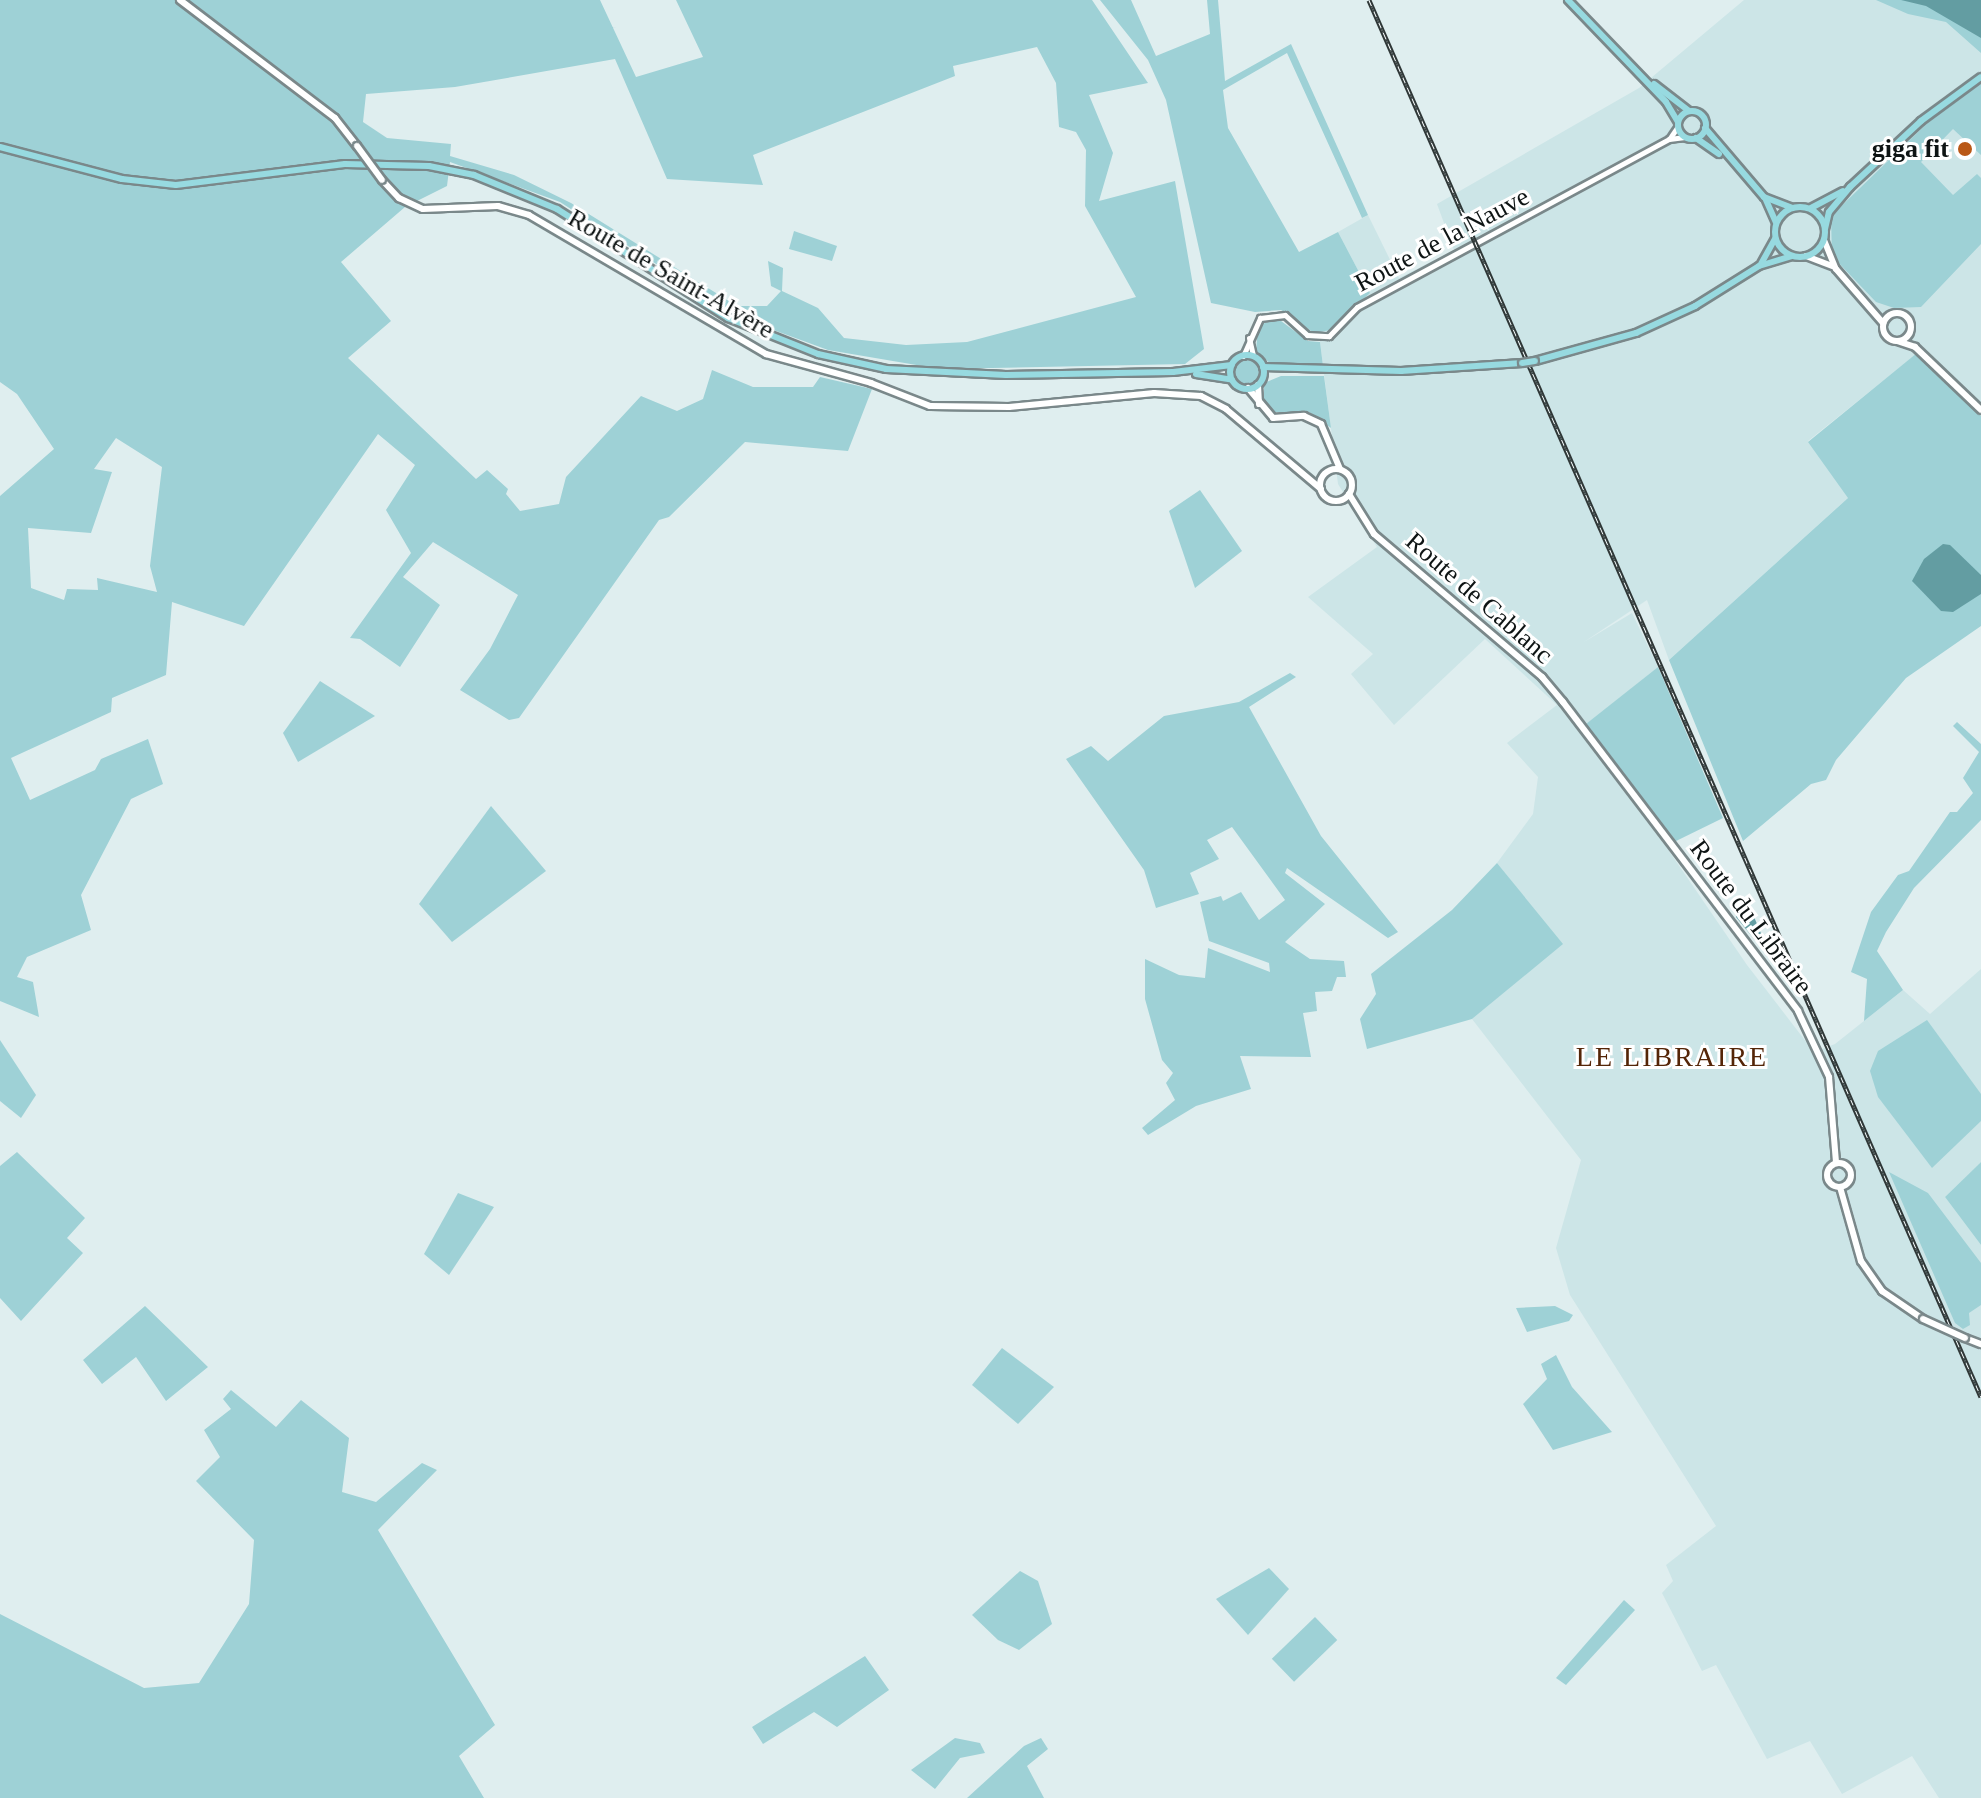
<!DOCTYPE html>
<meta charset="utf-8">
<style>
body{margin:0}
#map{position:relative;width:1981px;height:1798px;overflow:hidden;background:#dfeeef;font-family:Georgia,serif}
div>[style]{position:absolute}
.built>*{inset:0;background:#cce5e7}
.green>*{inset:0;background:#9ed1d6;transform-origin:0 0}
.round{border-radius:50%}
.water>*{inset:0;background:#639da2}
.roads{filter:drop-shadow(2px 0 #7a888a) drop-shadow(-2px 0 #7a888a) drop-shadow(0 2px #7a888a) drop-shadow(0 -2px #7a888a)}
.tertiary>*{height:5px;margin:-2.5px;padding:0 2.5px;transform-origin:2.5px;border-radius:2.5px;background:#fff}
.secondary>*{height:6px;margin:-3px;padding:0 3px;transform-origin:3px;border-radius:3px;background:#fff}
.secondary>.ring{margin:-3px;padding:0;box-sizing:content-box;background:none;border:6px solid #fff;border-radius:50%}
.primary>*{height:6px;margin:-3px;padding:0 3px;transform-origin:3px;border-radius:3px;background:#97dae0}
.primary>.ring{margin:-3px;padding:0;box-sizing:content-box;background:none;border:6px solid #97dae0;border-radius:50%}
.rail>*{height:5px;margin-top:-2.5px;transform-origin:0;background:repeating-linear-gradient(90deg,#fff 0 6px,#2f3737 0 12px);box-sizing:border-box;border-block:2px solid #2f3737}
.bridges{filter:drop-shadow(2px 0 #7a888a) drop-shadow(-2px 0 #7a888a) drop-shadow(0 2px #7a888a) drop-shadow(0 -2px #7a888a)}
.secondary-bridge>*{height:6px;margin:-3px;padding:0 3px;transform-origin:3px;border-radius:3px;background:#fff}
.primary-bridge>*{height:6px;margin:-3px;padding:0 3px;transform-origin:3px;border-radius:3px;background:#97dae0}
.dots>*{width:22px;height:22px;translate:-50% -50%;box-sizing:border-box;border:4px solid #fff;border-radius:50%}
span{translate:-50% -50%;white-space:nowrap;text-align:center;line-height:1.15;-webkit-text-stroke:6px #fff;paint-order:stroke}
.poi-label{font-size:26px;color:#0e1414;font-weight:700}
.right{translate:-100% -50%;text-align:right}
.street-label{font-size:26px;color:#0e1414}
.neighbourhood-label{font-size:28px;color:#542507;letter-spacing:2px}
</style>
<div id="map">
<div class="built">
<div style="clip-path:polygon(1744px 0,1901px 0,1981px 38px,1981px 410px,1919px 352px,1808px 441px,1849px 497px,1669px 660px,1647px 600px,1584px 642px,1632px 613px,1658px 667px,1586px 725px,1674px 842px,1669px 851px,1747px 965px,1814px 1052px,1835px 1044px,1903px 990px,1930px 1014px,1981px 969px,1981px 1162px,1945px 1197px,1981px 1245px,1981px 1798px,1939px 1798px,1912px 1756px,1842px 1794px,1810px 1741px,1767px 1759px,1716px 1665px,1702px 1671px,1662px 1593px,1673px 1581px,1666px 1565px,1716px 1526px,1570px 1295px,1556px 1248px,1581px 1160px,1472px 1019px,1562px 944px,1497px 863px,1533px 814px,1538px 777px,1507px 743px,1557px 705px,1485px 639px,1394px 725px,1351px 674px,1373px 654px,1308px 597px,1377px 547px,1338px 484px,1320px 342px,1318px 327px,1370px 293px,1338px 232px,1368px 215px,1399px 278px,1454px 250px,1437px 204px,1639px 88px)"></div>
</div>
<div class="green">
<div style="clip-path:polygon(evenodd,0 0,600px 0,636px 77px,703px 57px,676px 0,1092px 0,1148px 83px,1089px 95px,1113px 153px,1099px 201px,1175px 181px,1204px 349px,1185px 364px,940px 369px,828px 350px,760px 325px,709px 298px,560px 202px,450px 162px,447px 186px,405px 207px,341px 262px,391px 321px,348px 358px,476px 479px,487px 470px,508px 489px,506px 494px,520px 511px,559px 504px,566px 477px,641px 396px,677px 411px,703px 399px,712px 370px,753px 387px,813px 387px,820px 377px,872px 389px,848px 451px,745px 442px,669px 517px,659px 520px,519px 718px,509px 720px,460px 690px,490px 649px,518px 595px,433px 542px,403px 577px,440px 605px,400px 667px,360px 639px,350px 638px,411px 553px,386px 510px,415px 465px,378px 434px,244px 626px,172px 602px,166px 675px,112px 698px,111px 712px,11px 758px,30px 800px,95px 770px,101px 759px,148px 739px,163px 784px,131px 799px,81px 895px,91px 930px,27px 957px,17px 977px,33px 982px,39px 1017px,0 1001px,0 496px,54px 449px,17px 394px,0 382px,0 0,1037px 47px,1056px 83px,1059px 127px,1076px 132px,1086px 150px,1085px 206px,1136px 297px,967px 342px,906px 345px,844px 338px,818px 308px,782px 291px,783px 268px,768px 261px,771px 286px,781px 291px,767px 306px,737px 306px,571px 203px,514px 175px,450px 156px,451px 144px,387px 138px,363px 122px,366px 94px,455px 87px,615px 59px,667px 179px,763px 185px,753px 155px,955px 76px,953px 66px,1037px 47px,0 0,116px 438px,162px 467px,150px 566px,157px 592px,97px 578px,98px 590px,67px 589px,64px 600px,31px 588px,28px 528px,91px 533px,112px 472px,94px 469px,116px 438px)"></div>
<div style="clip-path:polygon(1100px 0,1131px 0,1156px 56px,1210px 34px,1207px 0,1218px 0,1225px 81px,1291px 44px,1368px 215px,1362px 218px,1287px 53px,1223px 90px,1228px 128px,1299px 252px,1338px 232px,1370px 293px,1330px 330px,1314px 333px,1281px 310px,1255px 312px,1211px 303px,1166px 100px,1148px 60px)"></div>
<div style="clip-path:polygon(1876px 0,1940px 0,1981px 26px,1981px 53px,1946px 22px,1908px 14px)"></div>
<div style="clip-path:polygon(1981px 82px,1981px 155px,1953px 129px,1921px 162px,1953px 195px,1977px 174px,1981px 178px,1981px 244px,1921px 307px,1894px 308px,1876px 302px,1832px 256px,1831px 216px,1946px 105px)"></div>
<div style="clip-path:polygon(794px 231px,837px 246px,832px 261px,789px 249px)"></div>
<div style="clip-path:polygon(1277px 318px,1308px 341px,1320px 342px,1323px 366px,1272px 365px,1256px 351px,1258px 326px)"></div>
<div style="clip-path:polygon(1917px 353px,1981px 416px,1981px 626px,1906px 678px,1836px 760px,1826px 780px,1811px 784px,1743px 841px,1669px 660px,1848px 498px,1808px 442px)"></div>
<div class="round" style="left:1235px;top:360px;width:24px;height:24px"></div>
<div style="clip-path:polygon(1281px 376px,1324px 376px,1331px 428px,1309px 412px,1270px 412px,1264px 401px,1264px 383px)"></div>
<div style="clip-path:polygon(1200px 490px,1242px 551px,1195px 588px,1169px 511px)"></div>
<div style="clip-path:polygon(1658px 667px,1723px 818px,1674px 842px,1586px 724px)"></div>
<div style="clip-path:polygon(1290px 673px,1296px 677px,1249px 707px,1321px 836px,1398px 932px,1388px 938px,1287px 868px,1285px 873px,1325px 904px,1285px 942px,1310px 959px,1344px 961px,1346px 977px,1337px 977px,1332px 991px,1315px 992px,1317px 1011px,1303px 1013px,1311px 1057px,1240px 1056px,1251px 1089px,1196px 1106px,1148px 1135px,1142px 1128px,1175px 1100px,1166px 1083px,1173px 1073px,1162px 1060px,1145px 999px,1145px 959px,1179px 975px,1205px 978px,1208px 948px,1270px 972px,1269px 963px,1209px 941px,1200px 902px,1221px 896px,1223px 901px,1241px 892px,1259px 920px,1285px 900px,1232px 827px,1207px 840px,1219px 859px,1190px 873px,1199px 894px,1156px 908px,1144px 870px,1066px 759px,1091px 746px,1108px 761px,1164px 716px,1239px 702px)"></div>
<div style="clip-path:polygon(320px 681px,375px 716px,298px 762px,283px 733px)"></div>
<div style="clip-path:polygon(1957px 722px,1981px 744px,1981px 820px,1914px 888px,1886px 932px,1877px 951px,1903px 990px,1864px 1021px,1867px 979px,1851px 972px,1871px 912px,1898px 875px,1909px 871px,1950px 812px,1957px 812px,1973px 793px,1963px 778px,1979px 752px,1953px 726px)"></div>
<div style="clip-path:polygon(491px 806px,546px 871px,452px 942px,419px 904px)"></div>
<div style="clip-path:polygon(1497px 863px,1563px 944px,1472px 1019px,1367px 1049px,1360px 1019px,1376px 994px,1371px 974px,1452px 910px)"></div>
<div style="clip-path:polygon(1927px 1020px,1981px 1094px,1981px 1121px,1932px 1168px,1878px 1097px,1870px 1071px,1878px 1051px)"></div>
<div style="clip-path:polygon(0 1040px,36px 1095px,21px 1118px,0 1101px)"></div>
<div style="clip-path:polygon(17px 1152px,85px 1218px,67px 1238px,83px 1253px,21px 1321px,0 1298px,0 1166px)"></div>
<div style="clip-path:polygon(1981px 1162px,1981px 1245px,1945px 1197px)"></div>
<div style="clip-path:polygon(1889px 1172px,1928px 1193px,1981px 1263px,1981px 1305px,1969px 1313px,1970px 1325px,1963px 1329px,1955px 1323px)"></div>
<div style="clip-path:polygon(458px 1193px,494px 1207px,449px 1275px,424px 1254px)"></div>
<div style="clip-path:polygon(145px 1306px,208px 1367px,166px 1401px,136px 1357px,102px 1384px,83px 1360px)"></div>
<div style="clip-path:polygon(1555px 1306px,1573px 1315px,1569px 1321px,1527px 1332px,1516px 1308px)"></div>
<div style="clip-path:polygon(1002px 1348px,1054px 1387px,1018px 1424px,972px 1385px)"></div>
<div style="clip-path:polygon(1556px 1355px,1572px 1387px,1612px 1432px,1553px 1450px,1523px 1404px,1547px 1379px,1541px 1364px)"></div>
<div style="clip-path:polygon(231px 1390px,276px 1427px,301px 1400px,349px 1438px,342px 1492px,376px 1502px,422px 1463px,437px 1470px,378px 1530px,495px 1725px,459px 1756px,484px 1798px,0 1798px,0 1614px,144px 1688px,199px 1683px,249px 1604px,254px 1540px,196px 1481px,220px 1457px,204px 1430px,231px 1409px,223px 1399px)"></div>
<div style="clip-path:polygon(1269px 1568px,1289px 1589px,1248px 1635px,1216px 1599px)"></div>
<div style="clip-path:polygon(1020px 1571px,1038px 1581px,1052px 1624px,1019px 1650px,998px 1640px,972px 1615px)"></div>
<div style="clip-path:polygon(1624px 1600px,1635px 1610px,1566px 1685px,1556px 1678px)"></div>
<div style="left:1315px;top:1617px;width:32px;height:60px;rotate:46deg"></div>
<div style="clip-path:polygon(865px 1656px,889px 1690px,837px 1727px,814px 1712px,763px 1744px,752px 1727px)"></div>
<div style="clip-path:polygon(955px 1738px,980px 1743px,985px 1753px,960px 1758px,935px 1789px,911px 1770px)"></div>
<div style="clip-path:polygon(1041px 1738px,1048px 1749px,1027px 1766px,1044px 1798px,967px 1798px,1024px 1746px)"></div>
</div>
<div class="water">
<div style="clip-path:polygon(1901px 0,1981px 0,1981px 38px,1926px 6px)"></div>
<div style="clip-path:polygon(1943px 544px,1950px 545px,1981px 575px,1981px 594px,1953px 612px,1941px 611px,1912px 581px,1924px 559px)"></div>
<div style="clip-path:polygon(1743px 905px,1749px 905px,1768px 950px,1763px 950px,1736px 917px)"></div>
</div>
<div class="roads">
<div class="tertiary">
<div style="left:1670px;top:138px;width:14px;rotate:-56deg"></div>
<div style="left:1249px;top:338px;width:18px;rotate:77deg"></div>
<div style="left:1243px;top:356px;width:42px;rotate:-65.9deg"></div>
<div style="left:1260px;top:318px;width:25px;rotate:-7deg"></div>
<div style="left:1285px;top:315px;width:30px;rotate:42deg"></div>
<div style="left:1307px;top:335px;width:22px;rotate:3deg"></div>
<div style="left:1329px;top:336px;width:40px;rotate:-46deg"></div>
<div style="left:1357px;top:307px;width:354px;rotate:-28.3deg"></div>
<div style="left:1669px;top:139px;width:16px;rotate:-7deg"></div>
</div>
<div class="secondary">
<div style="left:180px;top:0;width:195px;rotate:37.3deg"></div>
<div style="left:335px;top:118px;width:36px;rotate:52deg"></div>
<div style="left:382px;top:180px;width:25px;rotate:47deg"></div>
<div style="left:399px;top:198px;width:26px;rotate:25deg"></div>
<div style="left:423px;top:209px;width:75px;rotate:-2.3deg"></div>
<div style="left:498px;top:206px;width:32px;rotate:16deg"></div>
<div style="left:529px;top:215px;width:275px;rotate:30.4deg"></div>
<div style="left:766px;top:354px;width:109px;rotate:15.4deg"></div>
<div style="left:871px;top:383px;width:63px;rotate:21.3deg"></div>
<div style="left:930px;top:406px;width:79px;rotate:0.7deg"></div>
<div style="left:1009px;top:407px;width:146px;rotate:-5.5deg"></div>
<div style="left:1154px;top:393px;width:47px;rotate:3.7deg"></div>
<div style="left:1201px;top:396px;width:28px;rotate:27deg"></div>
<div style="left:1226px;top:409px;width:124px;rotate:40.1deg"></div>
<div style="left:1824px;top:240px;width:31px;rotate:68deg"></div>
<div style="left:1836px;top:269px;width:72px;rotate:49deg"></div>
<div style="left:1806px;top:256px;width:28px;rotate:21deg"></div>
<div class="ring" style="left:1883px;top:313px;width:22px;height:22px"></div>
<div style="left:1897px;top:341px;width:19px;rotate:18deg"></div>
<div style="left:1915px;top:347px;width:91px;rotate:43.7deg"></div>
<div style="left:1258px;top:385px;width:19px;rotate:87deg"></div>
<div style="left:1248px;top:388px;width:39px;rotate:50deg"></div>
<div style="left:1273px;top:418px;width:31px;rotate:-4deg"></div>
<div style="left:1304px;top:416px;width:19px;rotate:25deg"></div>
<div style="left:1321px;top:424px;width:49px;rotate:67.1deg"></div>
<div class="ring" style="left:1320px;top:469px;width:26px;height:26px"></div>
<div style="left:1349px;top:494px;width:47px;rotate:58deg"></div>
<div style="left:1374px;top:534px;width:221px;rotate:40.4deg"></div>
<div style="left:1542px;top:677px;width:33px;rotate:50deg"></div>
<div style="left:1563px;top:702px;width:388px;rotate:52.7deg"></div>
<div style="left:1798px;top:1011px;width:73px;rotate:64.8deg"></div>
<div style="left:1829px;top:1077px;width:86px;rotate:85.3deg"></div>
<div class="ring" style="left:1827px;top:1163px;width:18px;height:18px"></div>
<div style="left:1840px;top:1187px;width:77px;rotate:74.2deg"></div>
<div style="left:1861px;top:1261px;width:37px;rotate:55deg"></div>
<div style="left:1882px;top:1291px;width:50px;rotate:34.3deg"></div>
<div style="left:1965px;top:1338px;width:17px;rotate:21deg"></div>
</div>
<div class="primary">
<div style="left:1568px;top:0;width:141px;rotate:46.1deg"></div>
<div style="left:1666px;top:102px;width:23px;rotate:59deg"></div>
<div style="left:1654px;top:84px;width:44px;rotate:37.6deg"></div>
<div class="ring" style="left:1678px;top:111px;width:22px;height:22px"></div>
<div style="left:1705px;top:128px;width:91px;rotate:49.5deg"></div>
<div style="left:1764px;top:197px;width:30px;rotate:21deg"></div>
<div style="left:1696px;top:138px;width:28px;rotate:35deg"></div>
<div style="left:0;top:147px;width:126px;rotate:14.7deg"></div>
<div style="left:122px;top:179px;width:54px;rotate:6.3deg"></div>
<div style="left:176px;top:185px;width:170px;rotate:-7.1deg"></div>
<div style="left:345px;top:164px;width:84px;rotate:1.4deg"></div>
<div style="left:429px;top:166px;width:46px;rotate:11.3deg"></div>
<div style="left:474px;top:175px;width:90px;rotate:22.3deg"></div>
<div style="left:557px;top:209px;width:203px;rotate:32.5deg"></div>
<div style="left:728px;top:318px;width:97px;rotate:21.8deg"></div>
<div style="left:818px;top:354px;width:70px;rotate:12.4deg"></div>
<div style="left:886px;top:369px;width:120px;rotate:2.9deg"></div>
<div style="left:1006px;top:375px;width:167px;rotate:-1deg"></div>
<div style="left:1173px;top:372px;width:59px;rotate:-6.8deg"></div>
<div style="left:1766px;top:200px;width:24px;rotate:66deg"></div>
<div class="ring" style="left:1775px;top:207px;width:44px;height:44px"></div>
<div style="left:1811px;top:208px;width:36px;rotate:-28deg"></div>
<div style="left:1825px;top:229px;width:17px;rotate:-77deg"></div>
<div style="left:1829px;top:212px;width:33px;rotate:-50deg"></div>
<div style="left:1850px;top:187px;width:97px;rotate:-42.9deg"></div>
<div style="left:1921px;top:121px;width:74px;rotate:-36.3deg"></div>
<div style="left:1761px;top:264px;width:29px;rotate:-61deg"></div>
<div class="ring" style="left:1230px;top:355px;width:28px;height:28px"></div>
<div style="left:1535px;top:361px;width:105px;rotate:-15.5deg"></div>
<div style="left:1636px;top:333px;width:65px;rotate:-24.6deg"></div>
<div style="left:1695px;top:306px;width:75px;rotate:-32deg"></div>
<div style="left:1759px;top:266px;width:34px;rotate:-17deg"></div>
<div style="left:1263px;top:367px;width:138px;rotate:1.7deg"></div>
<div style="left:1401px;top:371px;width:121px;rotate:-3.8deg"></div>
<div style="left:1196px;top:374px;width:36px;rotate:9deg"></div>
</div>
</div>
<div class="rail">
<div style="left:1369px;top:0;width:1525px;rotate:66.34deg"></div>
</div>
<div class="bridges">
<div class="secondary-bridge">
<div style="left:357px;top:146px;width:42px;rotate:53.7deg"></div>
<div style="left:1923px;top:1319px;width:46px;rotate:24.3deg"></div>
</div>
<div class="primary-bridge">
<div style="left:1522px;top:363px;width:13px;rotate:-9deg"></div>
</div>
</div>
<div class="dots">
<div style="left:1965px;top:149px;background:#b95816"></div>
</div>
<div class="poi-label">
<span class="right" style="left:1949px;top:149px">giga fit</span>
</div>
<div class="street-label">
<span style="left:1442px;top:240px;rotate:-28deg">Route de la Nauve</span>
<span style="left:671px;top:274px;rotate:30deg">Route de Saint-Alvère</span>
<span style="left:1479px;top:598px;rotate:41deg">Route de Cablanc</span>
<span style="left:1751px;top:917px;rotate:53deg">Route du Libraire</span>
</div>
<div class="neighbourhood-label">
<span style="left:1672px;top:1057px">LE LIBRAIRE</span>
</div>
</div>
